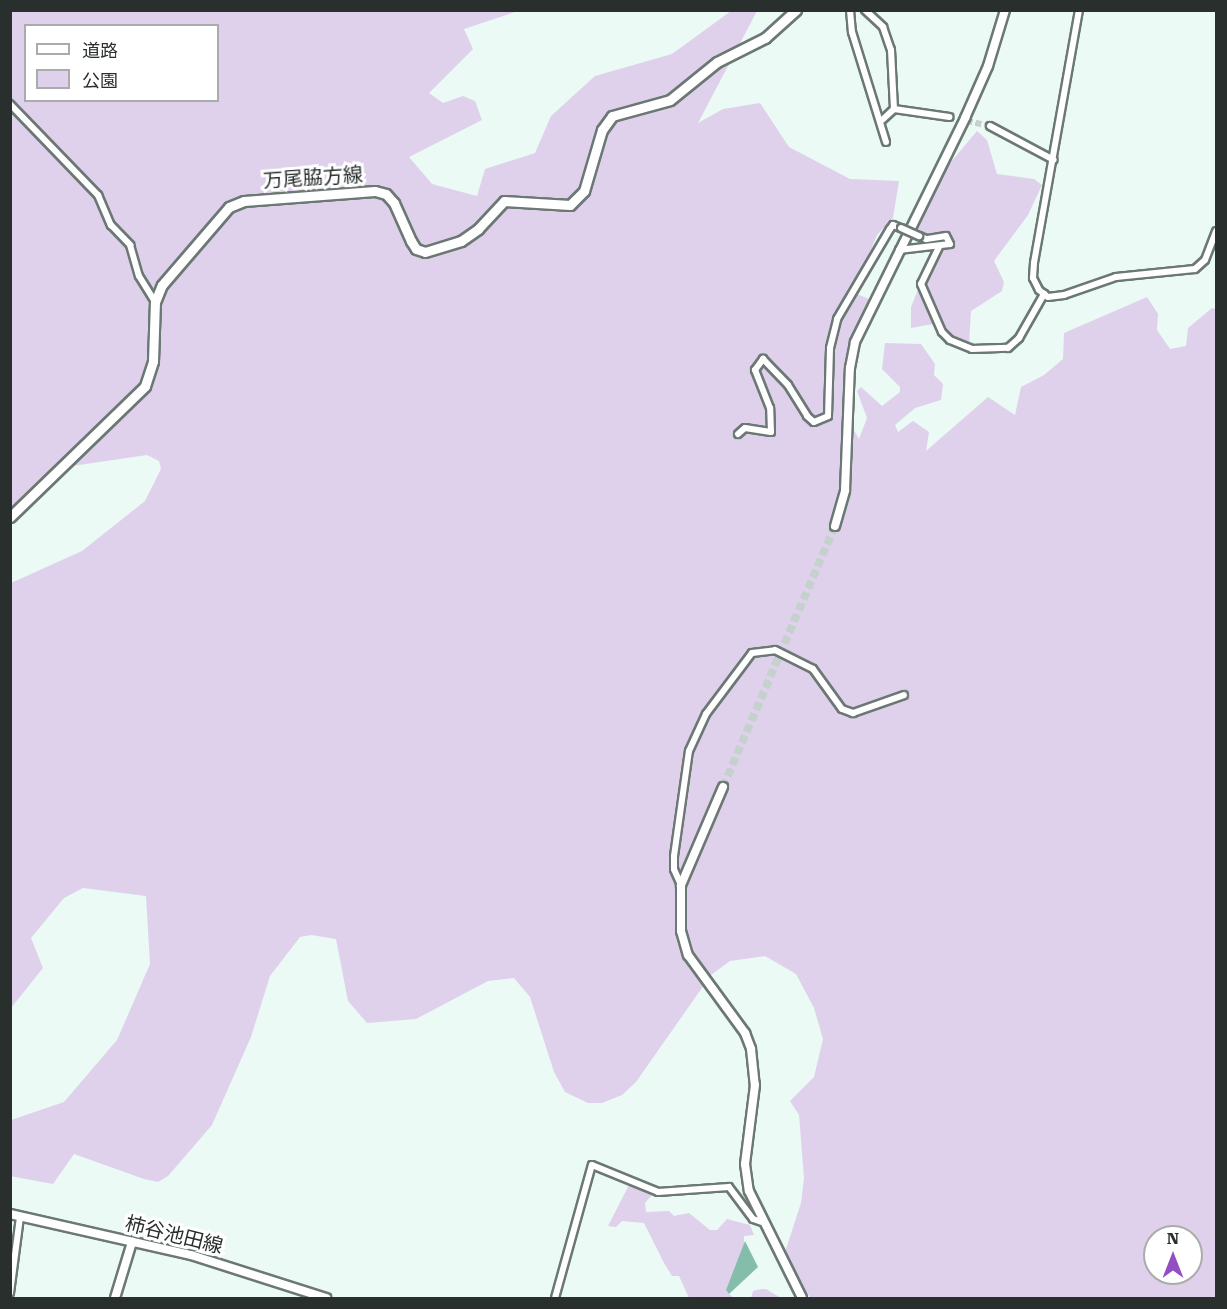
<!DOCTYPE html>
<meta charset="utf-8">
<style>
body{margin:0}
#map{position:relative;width:1227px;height:1309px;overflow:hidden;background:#ebfaf5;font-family:"Roboto Serif","Noto Sans JP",serif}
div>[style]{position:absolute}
.green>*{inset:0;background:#dfd1ec}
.water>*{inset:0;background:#85bdab}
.minor-tunnel>*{height:6px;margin-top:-3px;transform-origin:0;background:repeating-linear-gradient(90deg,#c4d1cd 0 6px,transparent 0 9px)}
.tertiary-tunnel>*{height:8px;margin-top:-4px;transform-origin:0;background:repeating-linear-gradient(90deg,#c4d1cd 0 8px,transparent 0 12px)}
.roads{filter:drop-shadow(2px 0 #6b7873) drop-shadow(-2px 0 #6b7873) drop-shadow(0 2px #6b7873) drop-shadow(0 -2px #6b7873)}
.minor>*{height:6px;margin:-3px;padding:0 3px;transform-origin:3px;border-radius:3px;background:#fff}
.tertiary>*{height:8px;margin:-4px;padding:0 4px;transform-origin:4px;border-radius:4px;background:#fff}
.secondary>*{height:8px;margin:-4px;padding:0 4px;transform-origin:4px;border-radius:4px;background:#fff}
.primary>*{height:9px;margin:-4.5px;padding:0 4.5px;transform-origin:4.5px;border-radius:4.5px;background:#fff}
.bridges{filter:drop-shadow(2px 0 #6b7873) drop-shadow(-2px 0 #6b7873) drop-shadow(0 2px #6b7873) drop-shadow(0 -2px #6b7873)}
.minor-bridge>*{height:6px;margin:-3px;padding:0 3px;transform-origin:3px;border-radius:3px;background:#fff}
span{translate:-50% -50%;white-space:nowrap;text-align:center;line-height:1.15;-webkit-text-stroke:6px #fff;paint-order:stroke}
.street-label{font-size:20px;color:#292f2d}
.frame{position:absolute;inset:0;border:12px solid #292f2d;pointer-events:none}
.legend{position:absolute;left:24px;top:24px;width:195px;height:78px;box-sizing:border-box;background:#fff;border:2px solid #a9acab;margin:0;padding:8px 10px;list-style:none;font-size:18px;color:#292f2d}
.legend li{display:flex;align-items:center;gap:12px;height:30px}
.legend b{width:30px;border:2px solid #a9acab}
.north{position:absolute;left:1143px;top:1225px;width:60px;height:60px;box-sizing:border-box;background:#fff;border:2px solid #a9acab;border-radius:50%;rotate:0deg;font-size:16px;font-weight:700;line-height:24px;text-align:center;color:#292f2d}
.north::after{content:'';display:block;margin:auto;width:21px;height:27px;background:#924ec2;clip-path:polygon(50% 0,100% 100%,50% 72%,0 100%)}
</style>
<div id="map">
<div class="green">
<div style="clip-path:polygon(evenodd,11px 11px,518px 11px,464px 29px,473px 49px,429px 93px,443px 103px,463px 96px,475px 101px,482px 120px,409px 157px,432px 184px,477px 196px,485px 169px,535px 153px,551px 116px,595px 76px,672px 54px,731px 11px,757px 11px,698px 123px,723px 109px,760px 103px,789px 147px,850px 179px,899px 181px,893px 218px,877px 235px,867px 260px,847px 290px,869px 299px,848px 345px,843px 412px,859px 439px,867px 418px,857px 391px,861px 387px,882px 406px,900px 392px,900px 387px,882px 369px,885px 343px,921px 344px,935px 364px,934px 375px,943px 384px,941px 400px,915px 408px,895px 425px,898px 432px,913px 421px,929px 432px,926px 451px,988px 397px,1015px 415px,1021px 387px,1044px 375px,1063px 359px,1064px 333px,1147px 297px,1158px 314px,1157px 330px,1170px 349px,1186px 346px,1188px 328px,1212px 308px,1216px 309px,1216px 1298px,810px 1298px,785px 1252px,801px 1203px,804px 1178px,799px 1115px,790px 1101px,814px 1077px,823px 1039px,814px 1008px,796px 974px,765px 956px,730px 961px,711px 975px,636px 1082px,622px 1095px,602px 1103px,588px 1103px,565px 1092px,554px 1072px,530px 997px,514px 978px,488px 981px,416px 1019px,367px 1023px,348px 1001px,336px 939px,311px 935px,300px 937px,270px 976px,251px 1037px,212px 1125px,168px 1176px,158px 1182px,144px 1179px,74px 1154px,53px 1184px,10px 1176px,11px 1120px,64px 1102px,117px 1040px,150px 964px,146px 896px,83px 888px,64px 898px,31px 938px,43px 968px,11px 1008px,11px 583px,82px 551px,145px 501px,161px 469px,159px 461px,147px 455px,72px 466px,20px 506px,11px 506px,11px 11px,26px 26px,218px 26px,218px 100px,26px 100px,26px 26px,11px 11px,1155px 1237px,1191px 1237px,1191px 1273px,1155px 1273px,1155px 1237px)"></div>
<div style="clip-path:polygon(977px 131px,987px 140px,997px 174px,1034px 179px,1042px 185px,1028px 215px,994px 261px,1004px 282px,1002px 291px,971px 311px,969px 345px,953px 339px,933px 324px,911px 328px,911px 307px,931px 257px,938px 261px,939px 253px,953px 243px,951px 232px,928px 235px,914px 230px,946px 168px)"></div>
<div style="clip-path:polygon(631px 1181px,654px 1193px,645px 1203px,646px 1212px,669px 1211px,674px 1216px,689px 1213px,710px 1230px,717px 1230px,727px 1219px,750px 1225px,754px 1235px,744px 1236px,744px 1248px,726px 1290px,733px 1298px,689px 1298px,679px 1276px,672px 1276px,664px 1263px,644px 1223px,622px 1221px,616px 1227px,608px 1226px)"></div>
<div style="clip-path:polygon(761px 1289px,766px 1289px,781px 1298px,751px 1298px,753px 1291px)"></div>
</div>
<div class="water">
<div style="clip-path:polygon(745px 1241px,758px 1267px,729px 1294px,726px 1290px)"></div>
</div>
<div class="minor-tunnel">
<div style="left:949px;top:117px;width:42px;rotate:12.4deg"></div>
</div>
<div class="tertiary-tunnel">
<div style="left:723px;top:787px;width:284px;rotate:-66.8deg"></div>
</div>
<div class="roads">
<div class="minor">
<div style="left:850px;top:10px;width:22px;rotate:85deg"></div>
<div style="left:852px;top:32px;width:115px;rotate:72.8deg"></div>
<div style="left:865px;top:10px;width:25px;rotate:43deg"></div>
<div style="left:883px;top:27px;width:24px;rotate:71deg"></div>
<div style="left:891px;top:50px;width:59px;rotate:87.1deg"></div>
<div style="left:894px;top:109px;width:16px;rotate:137deg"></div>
<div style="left:1079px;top:10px;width:257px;rotate:100.1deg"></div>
<div style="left:1034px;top:263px;width:15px;rotate:94deg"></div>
<div style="left:1033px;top:278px;width:13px;rotate:63deg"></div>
<div style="left:1039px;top:290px;width:11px;rotate:38deg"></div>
<div style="left:1048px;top:297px;width:16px;rotate:-7deg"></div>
<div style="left:1064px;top:295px;width:55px;rotate:-19.1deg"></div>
<div style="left:1116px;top:277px;width:79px;rotate:-5.8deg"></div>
<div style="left:1195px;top:269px;width:13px;rotate:-42deg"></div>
<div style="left:1205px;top:260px;width:31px;rotate:-69deg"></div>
<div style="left:10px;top:104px;width:127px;rotate:46deg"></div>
<div style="left:98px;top:195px;width:33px;rotate:67deg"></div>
<div style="left:111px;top:225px;width:28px;rotate:46deg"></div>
<div style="left:130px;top:245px;width:32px;rotate:74deg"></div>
<div style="left:139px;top:276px;width:31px;rotate:58deg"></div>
<div style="left:894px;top:109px;width:56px;rotate:8.3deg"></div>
<div style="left:990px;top:126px;width:72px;rotate:28deg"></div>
<div style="left:939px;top:247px;width:41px;rotate:115.9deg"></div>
<div style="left:921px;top:284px;width:52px;rotate:66.4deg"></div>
<div style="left:942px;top:332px;width:11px;rotate:45deg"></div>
<div style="left:950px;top:340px;width:24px;rotate:22deg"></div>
<div style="left:972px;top:349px;width:36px;rotate:-2deg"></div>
<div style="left:1008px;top:348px;width:15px;rotate:-42deg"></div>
<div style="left:1019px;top:338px;width:51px;rotate:-60.4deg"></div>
<div style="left:899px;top:250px;width:51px;rotate:-6.7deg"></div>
<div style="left:950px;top:244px;width:9px;rotate:-117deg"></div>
<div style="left:946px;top:236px;width:20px;rotate:171deg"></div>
<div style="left:926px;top:239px;width:8px;rotate:-157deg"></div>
<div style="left:738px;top:434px;width:9px;rotate:-41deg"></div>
<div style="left:745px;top:428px;width:26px;rotate:9deg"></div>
<div style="left:771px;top:432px;width:24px;rotate:-92deg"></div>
<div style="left:770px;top:408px;width:41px;rotate:-111.5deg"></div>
<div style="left:755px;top:370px;width:14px;rotate:-54deg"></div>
<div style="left:763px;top:359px;width:36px;rotate:46deg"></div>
<div style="left:788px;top:385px;width:36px;rotate:58deg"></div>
<div style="left:807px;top:416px;width:9px;rotate:41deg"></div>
<div style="left:814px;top:422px;width:15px;rotate:-23deg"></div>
<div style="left:828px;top:416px;width:68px;rotate:-88.3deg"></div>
<div style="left:830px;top:348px;width:30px;rotate:-76deg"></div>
<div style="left:837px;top:319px;width:104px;rotate:-59.5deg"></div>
<div style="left:890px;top:229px;width:5px;rotate:-53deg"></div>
<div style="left:893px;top:225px;width:9px;rotate:21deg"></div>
<div style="left:681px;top:885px;width:17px;rotate:-114deg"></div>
<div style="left:674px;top:869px;width:13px;rotate:-90deg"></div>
<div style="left:674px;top:856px;width:106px;rotate:-81.9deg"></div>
<div style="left:689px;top:751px;width:41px;rotate:-65.3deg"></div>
<div style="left:706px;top:714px;width:76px;rotate:-53deg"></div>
<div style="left:752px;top:653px;width:23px;rotate:-7deg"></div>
<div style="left:775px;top:650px;width:42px;rotate:26.6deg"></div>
<div style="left:813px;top:669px;width:49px;rotate:54.1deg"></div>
<div style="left:842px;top:709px;width:12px;rotate:20deg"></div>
<div style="left:853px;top:713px;width:54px;rotate:-19.4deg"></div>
<div style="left:10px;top:1293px;width:77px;rotate:-82.5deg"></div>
<div style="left:555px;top:1298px;width:138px;rotate:-74.5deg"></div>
<div style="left:592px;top:1165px;width:71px;rotate:22.2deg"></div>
<div style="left:658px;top:1192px;width:71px;rotate:-4deg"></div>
<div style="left:729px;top:1187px;width:40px;rotate:53deg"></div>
<div style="left:753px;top:1219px;width:9px;rotate:18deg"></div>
</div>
<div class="tertiary">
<div style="left:835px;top:526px;width:37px;rotate:-74deg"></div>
<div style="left:845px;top:490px;width:122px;rotate:-87.7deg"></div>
<div style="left:850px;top:368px;width:26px;rotate:-79deg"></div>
<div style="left:855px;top:342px;width:250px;rotate:-63.8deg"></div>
<div style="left:965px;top:118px;width:57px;rotate:-66.1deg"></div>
<div style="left:988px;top:66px;width:59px;rotate:-73.1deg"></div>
<div style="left:723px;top:787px;width:107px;rotate:113.2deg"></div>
<div style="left:681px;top:885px;width:46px;rotate:90deg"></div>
<div style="left:681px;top:931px;width:25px;rotate:74deg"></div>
<div style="left:688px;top:955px;width:97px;rotate:53.8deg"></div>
<div style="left:745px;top:1033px;width:17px;rotate:69deg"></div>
<div style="left:751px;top:1049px;width:36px;rotate:84deg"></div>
<div style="left:755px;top:1085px;width:80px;rotate:97.2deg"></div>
<div style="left:745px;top:1164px;width:27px;rotate:82deg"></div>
<div style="left:749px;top:1191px;width:119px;rotate:63.6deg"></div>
<div style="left:115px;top:1298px;width:59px;rotate:-73.1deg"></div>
</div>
<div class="secondary">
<div style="left:10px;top:1214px;width:186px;rotate:12.8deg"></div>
<div style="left:191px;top:1255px;width:142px;rotate:17.7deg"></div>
</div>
<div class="primary">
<div style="left:10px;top:517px;width:188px;rotate:-44.1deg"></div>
<div style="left:145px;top:386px;width:26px;rotate:-72deg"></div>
<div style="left:153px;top:361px;width:59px;rotate:-88.1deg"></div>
<div style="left:155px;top:302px;width:18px;rotate:-68deg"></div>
<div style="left:162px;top:285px;width:103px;rotate:-49.3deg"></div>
<div style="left:229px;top:207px;width:16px;rotate:-22deg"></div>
<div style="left:244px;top:201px;width:131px;rotate:-4.4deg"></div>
<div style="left:375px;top:191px;width:11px;rotate:15deg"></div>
<div style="left:386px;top:194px;width:12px;rotate:48deg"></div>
<div style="left:394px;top:203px;width:42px;rotate:65.9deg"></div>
<div style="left:411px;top:241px;width:9px;rotate:58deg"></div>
<div style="left:416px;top:249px;width:9px;rotate:18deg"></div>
<div style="left:425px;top:252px;width:38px;rotate:-17deg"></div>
<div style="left:461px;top:241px;width:21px;rotate:-35deg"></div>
<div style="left:478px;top:229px;width:38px;rotate:-47deg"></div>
<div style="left:504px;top:201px;width:66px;rotate:3.5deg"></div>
<div style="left:570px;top:205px;width:20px;rotate:-45deg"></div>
<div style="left:584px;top:191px;width:64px;rotate:-73.6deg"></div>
<div style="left:602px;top:130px;width:17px;rotate:-54deg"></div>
<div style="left:612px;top:116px;width:60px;rotate:-15.4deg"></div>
<div style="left:670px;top:100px;width:60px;rotate:-39deg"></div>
<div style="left:717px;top:62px;width:54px;rotate:-26.6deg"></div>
<div style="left:765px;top:38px;width:42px;rotate:-42.1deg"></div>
</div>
</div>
<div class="bridges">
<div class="minor-bridge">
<div style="left:901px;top:228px;width:20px;rotate:24deg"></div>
</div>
</div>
<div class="street-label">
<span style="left:313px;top:178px;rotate:-4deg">万尾脇方線</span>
<span style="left:174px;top:1235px;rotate:14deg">柿谷池田線</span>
</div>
<div class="frame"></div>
<ul class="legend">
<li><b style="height:8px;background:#fff"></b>道路</li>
<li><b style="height:16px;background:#dfd1ec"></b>公園</li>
</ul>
<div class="north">N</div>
</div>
